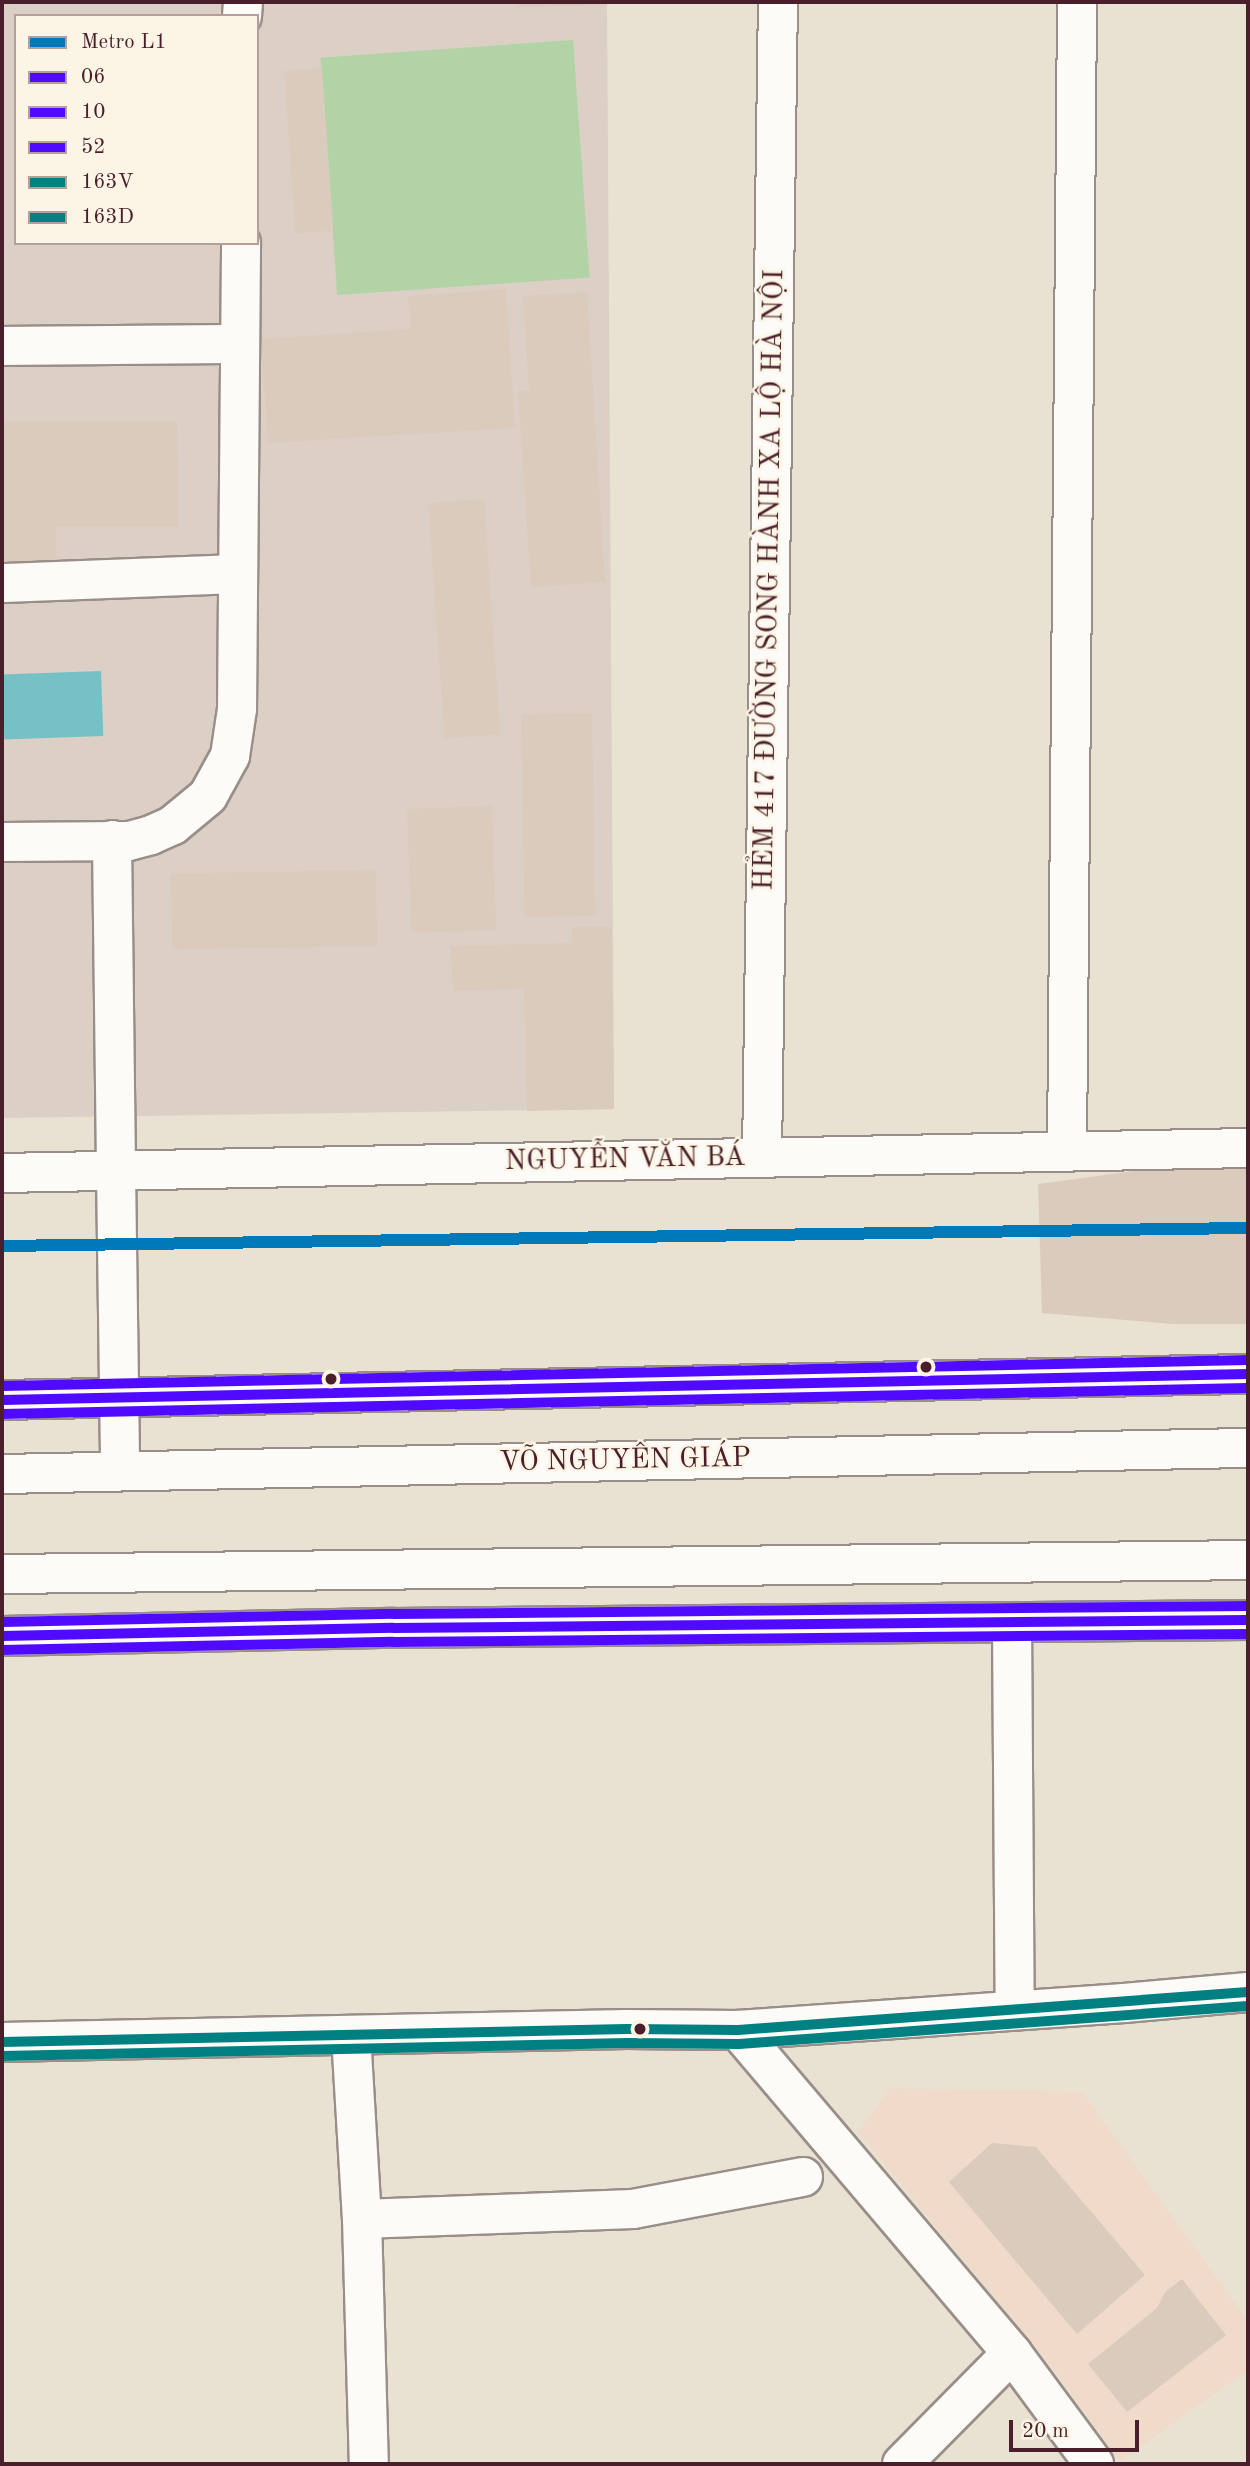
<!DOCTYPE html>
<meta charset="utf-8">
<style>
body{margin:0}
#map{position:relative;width:1250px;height:2466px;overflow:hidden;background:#e9e2d3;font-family:"Old Standard TT",serif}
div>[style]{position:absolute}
.built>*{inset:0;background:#f0dac9}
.industrial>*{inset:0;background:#dccfc6}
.green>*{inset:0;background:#b1d3a5;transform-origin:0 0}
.water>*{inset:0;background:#76c1c5;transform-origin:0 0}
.building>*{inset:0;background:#dbcbbd;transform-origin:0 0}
.roads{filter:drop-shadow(2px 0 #998e88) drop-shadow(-2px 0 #998e88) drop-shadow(0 2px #998e88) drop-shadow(0 -2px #998e88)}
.minor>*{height:38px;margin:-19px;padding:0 19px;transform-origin:19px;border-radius:19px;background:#fcfbf8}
.major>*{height:38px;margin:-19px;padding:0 19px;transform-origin:19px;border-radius:19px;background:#fcfbf8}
.highway>*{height:38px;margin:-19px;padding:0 19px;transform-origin:19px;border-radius:19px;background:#fcfbf8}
.bus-1>*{height:10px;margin:-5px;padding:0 5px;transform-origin:5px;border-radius:5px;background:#4f0aff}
.bus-2>*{height:10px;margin:-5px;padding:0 5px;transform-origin:5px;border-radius:5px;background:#4f0aff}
.bus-3>*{height:10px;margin:-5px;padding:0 5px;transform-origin:5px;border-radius:5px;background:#4f0aff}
.bus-4>*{height:10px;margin:-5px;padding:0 5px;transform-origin:5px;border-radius:5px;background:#008080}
.bus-5>*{height:10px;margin:-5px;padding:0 5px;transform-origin:5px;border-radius:5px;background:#008080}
.metro-1>*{height:12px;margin:-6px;padding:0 6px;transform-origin:6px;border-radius:6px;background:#0079b8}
.dots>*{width:19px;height:19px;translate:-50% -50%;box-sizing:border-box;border:4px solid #fcf5e5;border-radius:50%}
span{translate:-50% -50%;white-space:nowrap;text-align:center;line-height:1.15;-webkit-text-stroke:5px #fcf5e5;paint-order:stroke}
.street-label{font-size:28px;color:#4a1f2b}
.frame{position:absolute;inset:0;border:4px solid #4a1f2b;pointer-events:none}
.legend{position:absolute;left:14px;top:14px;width:245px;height:231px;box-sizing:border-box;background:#fcf5e5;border:2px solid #b59f9b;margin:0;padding:9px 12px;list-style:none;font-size:21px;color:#4a1f2b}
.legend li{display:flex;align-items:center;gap:14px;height:35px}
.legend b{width:35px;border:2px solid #b59f9b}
.scale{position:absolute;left:1009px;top:2420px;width:130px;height:32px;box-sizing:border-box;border:4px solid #4a1f2b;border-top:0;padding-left:9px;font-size:21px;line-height:24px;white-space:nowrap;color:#4a1f2b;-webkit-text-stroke:5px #fcf5e5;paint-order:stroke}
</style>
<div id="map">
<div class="built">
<div style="clip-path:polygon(891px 2088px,1082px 2092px,1248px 2321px,1248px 2370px,1120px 2461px,1046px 2360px,858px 2132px)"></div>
</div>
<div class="industrial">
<div style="clip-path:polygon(evenodd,2px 2px,607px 2px,614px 1109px,2px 1118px,2px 2px,16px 16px,257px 16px,257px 243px,16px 243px,16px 16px)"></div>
</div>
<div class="green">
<div style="left:573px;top:40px;width:238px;height:253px;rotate:86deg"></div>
</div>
<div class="water">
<div style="left:101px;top:671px;width:65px;height:99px;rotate:88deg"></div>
</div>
<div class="building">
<div style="clip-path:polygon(517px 2px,607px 2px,607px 5px,517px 7px)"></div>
<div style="left:322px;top:68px;width:163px;height:38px;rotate:86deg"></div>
<div style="clip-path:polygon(506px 289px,515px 428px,268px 443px,261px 339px,411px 329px,408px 296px)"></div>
<div style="clip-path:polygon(587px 292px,605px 582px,531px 587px,518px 391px,529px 391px,523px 296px)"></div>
<div style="clip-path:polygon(2px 421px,177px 421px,179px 527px,56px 527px,57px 565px,2px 566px)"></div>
<div style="left:484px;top:499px;width:236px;height:56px;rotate:86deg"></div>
<div style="left:592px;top:713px;width:203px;height:71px;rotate:89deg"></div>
<div style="left:492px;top:806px;width:124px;height:85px;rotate:88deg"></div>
<div style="left:376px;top:870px;width:76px;height:205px;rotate:89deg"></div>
<div style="clip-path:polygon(572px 927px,612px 927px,614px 1109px,527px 1111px,524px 989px,453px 991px,451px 946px,572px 943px)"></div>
<div style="clip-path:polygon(1248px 1164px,1248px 1324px,1173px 1324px,1042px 1313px,1038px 1184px,1178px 1165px)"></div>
<div style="clip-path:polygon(992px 2143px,1036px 2147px,1145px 2275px,1077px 2334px,949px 2182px)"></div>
<div style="clip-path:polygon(1182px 2279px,1226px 2335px,1127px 2412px,1088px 2364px,1157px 2308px,1165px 2292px)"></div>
</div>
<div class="roads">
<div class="minor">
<div style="left:242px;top:16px;width:14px;rotate:-86deg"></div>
<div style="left:2px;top:346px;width:238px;rotate:-0.5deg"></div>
<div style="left:2px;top:583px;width:236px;rotate:-2.2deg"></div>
<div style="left:112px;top:840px;width:331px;rotate:89.3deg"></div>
<div style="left:2px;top:842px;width:127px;rotate:-0.5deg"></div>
<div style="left:129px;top:841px;width:23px;rotate:-15deg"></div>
<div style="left:151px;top:835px;width:24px;rotate:-24deg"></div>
<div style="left:173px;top:825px;width:45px;rotate:-39.6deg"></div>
<div style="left:208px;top:796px;width:46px;rotate:-61.2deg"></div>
<div style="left:230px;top:756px;width:48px;rotate:-81.5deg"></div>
<div style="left:237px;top:709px;width:466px;rotate:-89.5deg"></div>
<div style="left:1067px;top:1151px;width:1149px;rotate:-89.5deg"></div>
<div style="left:762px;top:1157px;width:1155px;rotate:-89.21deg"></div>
<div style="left:1012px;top:1622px;width:388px;rotate:89.6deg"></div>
<div style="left:738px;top:2030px;width:424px;rotate:49.7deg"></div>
<div style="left:1012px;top:2353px;width:138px;rotate:53.5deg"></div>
<div style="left:351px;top:2035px;width:184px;rotate:86.6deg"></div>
<div style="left:362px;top:2219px;width:245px;rotate:88.4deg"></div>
<div style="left:362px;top:2219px;width:271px;rotate:-2.1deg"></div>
<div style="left:633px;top:2209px;width:173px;rotate:-10.7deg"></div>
<div style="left:902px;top:2464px;width:156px;rotate:-45.3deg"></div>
</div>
<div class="major">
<div style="left:116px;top:1171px;width:300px;rotate:89.2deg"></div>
<div style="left:2px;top:1173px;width:1246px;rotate:-1.15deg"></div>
<div style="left:2px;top:2042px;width:625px;rotate:-1.19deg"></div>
<div style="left:627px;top:2029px;width:111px;rotate:0.5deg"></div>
<div style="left:738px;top:2030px;width:387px;rotate:-4deg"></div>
<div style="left:1124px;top:2003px;width:124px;rotate:-5.1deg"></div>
</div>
<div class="highway">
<div style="left:2px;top:1400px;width:1246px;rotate:-1.2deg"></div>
<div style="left:2px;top:1474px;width:1246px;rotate:-1.2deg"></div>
<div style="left:2px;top:1574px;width:1246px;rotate:-0.64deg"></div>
<div style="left:2px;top:1636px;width:391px;rotate:-1.2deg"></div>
<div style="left:393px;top:1628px;width:855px;rotate:-0.54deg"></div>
</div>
</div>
<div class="bus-1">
<div style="left:2px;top:1400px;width:1246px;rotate:-1.2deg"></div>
<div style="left:2px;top:1636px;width:391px;rotate:-1.2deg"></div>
<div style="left:393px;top:1628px;width:855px;rotate:-0.54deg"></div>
</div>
<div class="bus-2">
<div style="left:2px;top:1414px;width:1246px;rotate:-1.2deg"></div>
<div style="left:2px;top:1650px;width:391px;rotate:-1.2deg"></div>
<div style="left:393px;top:1642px;width:855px;rotate:-0.54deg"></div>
</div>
<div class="bus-3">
<div style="left:2px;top:1386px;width:1246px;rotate:-1.2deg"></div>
<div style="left:2px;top:1622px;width:391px;rotate:-1.2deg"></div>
<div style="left:393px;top:1614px;width:855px;rotate:-0.54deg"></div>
</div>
<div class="bus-4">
<div style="left:2px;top:2042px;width:625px;rotate:-1.19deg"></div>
<div style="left:627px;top:2029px;width:111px;rotate:0.5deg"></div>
<div style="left:738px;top:2030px;width:511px;rotate:-4.26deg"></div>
</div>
<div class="bus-5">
<div style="left:2px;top:2056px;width:625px;rotate:-1.19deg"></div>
<div style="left:627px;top:2043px;width:112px;rotate:0.5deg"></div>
<div style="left:739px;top:2044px;width:510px;rotate:-4.27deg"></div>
</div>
<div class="metro-1">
<div style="left:2px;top:1246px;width:1246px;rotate:-0.83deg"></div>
</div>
<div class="dots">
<div style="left:926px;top:1367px;background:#4a1f2b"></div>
<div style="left:331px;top:1379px;background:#4a1f2b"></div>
<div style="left:640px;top:2029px;background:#4a1f2b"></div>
</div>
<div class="street-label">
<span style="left:770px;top:580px;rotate:-89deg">HẺM 417 ĐƯỜNG SONG HÀNH XA LỘ HÀ NỘI</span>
<span style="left:625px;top:1160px;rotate:-1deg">NGUYỄN VĂN BÁ</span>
<span style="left:625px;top:1461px;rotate:-1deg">VÕ NGUYÊN GIÁP</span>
</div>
<div class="frame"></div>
<ul class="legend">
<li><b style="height:9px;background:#0079b8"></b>Metro L1</li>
<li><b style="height:9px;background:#4f0aff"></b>06</li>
<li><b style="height:9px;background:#4f0aff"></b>10</li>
<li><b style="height:9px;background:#4f0aff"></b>52</li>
<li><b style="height:9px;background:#008080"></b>163V</li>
<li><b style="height:9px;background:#008080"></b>163D</li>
</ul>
<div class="scale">20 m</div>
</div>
